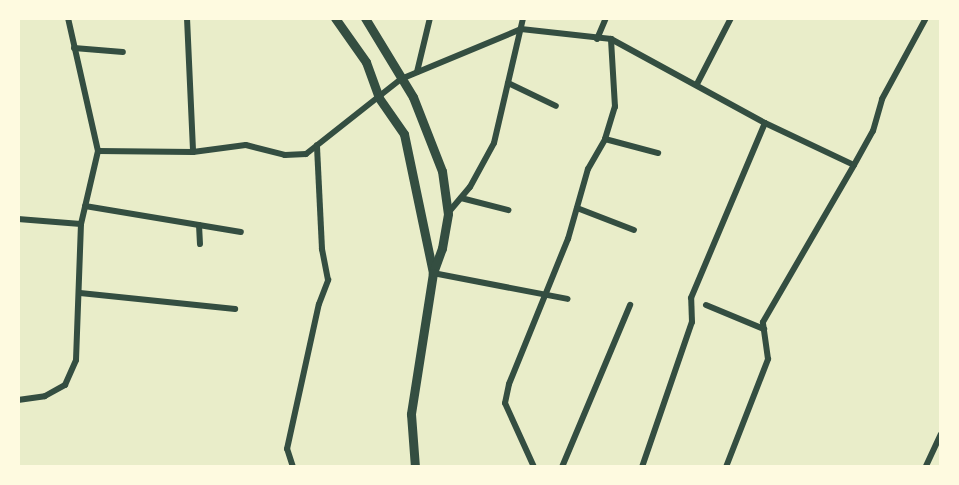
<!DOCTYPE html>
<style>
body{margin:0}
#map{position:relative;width:959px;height:485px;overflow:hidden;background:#e9edc9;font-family:"Space Grotesk",sans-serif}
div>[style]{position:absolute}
.minor>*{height:6px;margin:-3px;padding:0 3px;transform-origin:3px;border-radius:3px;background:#344e41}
.tertiary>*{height:9px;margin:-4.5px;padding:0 4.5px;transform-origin:4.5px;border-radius:4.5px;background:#344e41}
span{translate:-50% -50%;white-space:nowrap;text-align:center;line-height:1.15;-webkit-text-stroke:6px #fefae0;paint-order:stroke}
.frame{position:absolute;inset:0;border:20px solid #fefae0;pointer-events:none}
</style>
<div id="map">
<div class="minor">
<div style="left:187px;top:18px;width:134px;rotate:87.4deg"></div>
<div style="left:597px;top:39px;width:23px;rotate:-67deg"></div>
<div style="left:74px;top:48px;width:49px;rotate:4.7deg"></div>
<div style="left:417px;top:72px;width:56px;rotate:-76.5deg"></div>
<div style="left:508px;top:83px;width:53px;rotate:25.6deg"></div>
<div style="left:697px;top:84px;width:74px;rotate:-62.7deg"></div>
<div style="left:605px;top:139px;width:55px;rotate:14.8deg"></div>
<div style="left:98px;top:151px;width:95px;rotate:0.6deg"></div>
<div style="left:193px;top:152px;width:53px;rotate:-7.5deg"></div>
<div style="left:246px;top:145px;width:40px;rotate:14.4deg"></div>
<div style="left:285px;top:155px;width:21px;rotate:-3deg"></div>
<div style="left:306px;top:154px;width:121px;rotate:-38.3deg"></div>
<div style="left:401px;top:79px;width:130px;rotate:-22.6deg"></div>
<div style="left:521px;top:29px;width:91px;rotate:6.3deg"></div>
<div style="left:611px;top:39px;width:175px;rotate:28.6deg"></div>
<div style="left:765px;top:123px;width:98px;rotate:25.3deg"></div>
<div style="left:854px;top:165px;width:39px;rotate:-61deg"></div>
<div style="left:873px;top:131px;width:33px;rotate:-74deg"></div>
<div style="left:882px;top:99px;width:92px;rotate:-61.5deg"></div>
<div style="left:461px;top:198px;width:49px;rotate:14.3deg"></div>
<div style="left:85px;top:206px;width:158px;rotate:9.5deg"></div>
<div style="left:577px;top:208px;width:61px;rotate:21.1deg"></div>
<div style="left:448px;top:213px;width:34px;rotate:-50deg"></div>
<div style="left:470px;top:187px;width:50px;rotate:-61.4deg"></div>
<div style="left:494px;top:143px;width:128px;rotate:-76.9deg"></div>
<div style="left:18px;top:219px;width:63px;rotate:4.5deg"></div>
<div style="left:199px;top:225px;width:19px;rotate:87deg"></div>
<div style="left:433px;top:273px;width:137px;rotate:10.9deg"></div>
<div style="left:80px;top:293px;width:156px;rotate:5.9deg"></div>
<div style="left:706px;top:305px;width:63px;rotate:22.5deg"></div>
<div style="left:18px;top:400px;width:27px;rotate:-8deg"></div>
<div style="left:45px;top:396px;width:23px;rotate:-29deg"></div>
<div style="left:65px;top:385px;width:27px;rotate:-66deg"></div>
<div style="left:76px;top:360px;width:136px;rotate:-87.9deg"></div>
<div style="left:81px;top:224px;width:75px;rotate:-76.9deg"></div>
<div style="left:98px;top:151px;width:136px;rotate:-102.7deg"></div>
<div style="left:926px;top:466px;width:35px;rotate:-65deg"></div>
<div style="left:293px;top:467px;width:19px;rotate:-108deg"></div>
<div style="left:287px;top:449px;width:148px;rotate:-77.6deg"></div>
<div style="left:319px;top:304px;width:26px;rotate:-69deg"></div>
<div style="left:328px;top:280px;width:32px;rotate:-101deg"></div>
<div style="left:322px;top:249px;width:104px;rotate:-92.8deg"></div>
<div style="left:534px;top:467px;width:70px;rotate:-114.4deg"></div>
<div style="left:505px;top:403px;width:19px;rotate:-78deg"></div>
<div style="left:509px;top:384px;width:157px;rotate:-67.9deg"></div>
<div style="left:568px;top:239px;width:73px;rotate:-74.1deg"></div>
<div style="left:588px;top:169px;width:34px;rotate:-60deg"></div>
<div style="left:605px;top:139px;width:34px;rotate:-73deg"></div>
<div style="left:615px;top:107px;width:68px;rotate:-93.4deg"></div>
<div style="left:562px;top:467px;width:176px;rotate:-67.2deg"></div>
<div style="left:642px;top:467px;width:153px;rotate:-71deg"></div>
<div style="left:692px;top:322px;width:24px;rotate:-92deg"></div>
<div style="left:691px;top:298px;width:190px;rotate:-67.1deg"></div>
<div style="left:726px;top:467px;width:116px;rotate:-68.7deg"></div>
<div style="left:768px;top:359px;width:37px;rotate:-98deg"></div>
<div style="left:763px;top:322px;width:181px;rotate:-59.9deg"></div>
</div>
<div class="tertiary">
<div style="left:335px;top:18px;width:54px;rotate:54.8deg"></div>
<div style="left:366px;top:62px;width:38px;rotate:70deg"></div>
<div style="left:379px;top:98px;width:44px;rotate:55.2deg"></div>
<div style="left:404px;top:134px;width:142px;rotate:78.2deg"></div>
<div style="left:365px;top:18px;width:92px;rotate:58.7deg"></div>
<div style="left:413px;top:97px;width:79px;rotate:68.6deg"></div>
<div style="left:442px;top:171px;width:43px;rotate:82.1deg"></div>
<div style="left:448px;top:214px;width:35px;rotate:100deg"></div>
<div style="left:442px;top:248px;width:27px;rotate:110deg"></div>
<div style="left:433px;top:273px;width:143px;rotate:98.9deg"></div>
<div style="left:411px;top:414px;width:53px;rotate:85.7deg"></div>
</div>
<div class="frame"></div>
</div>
